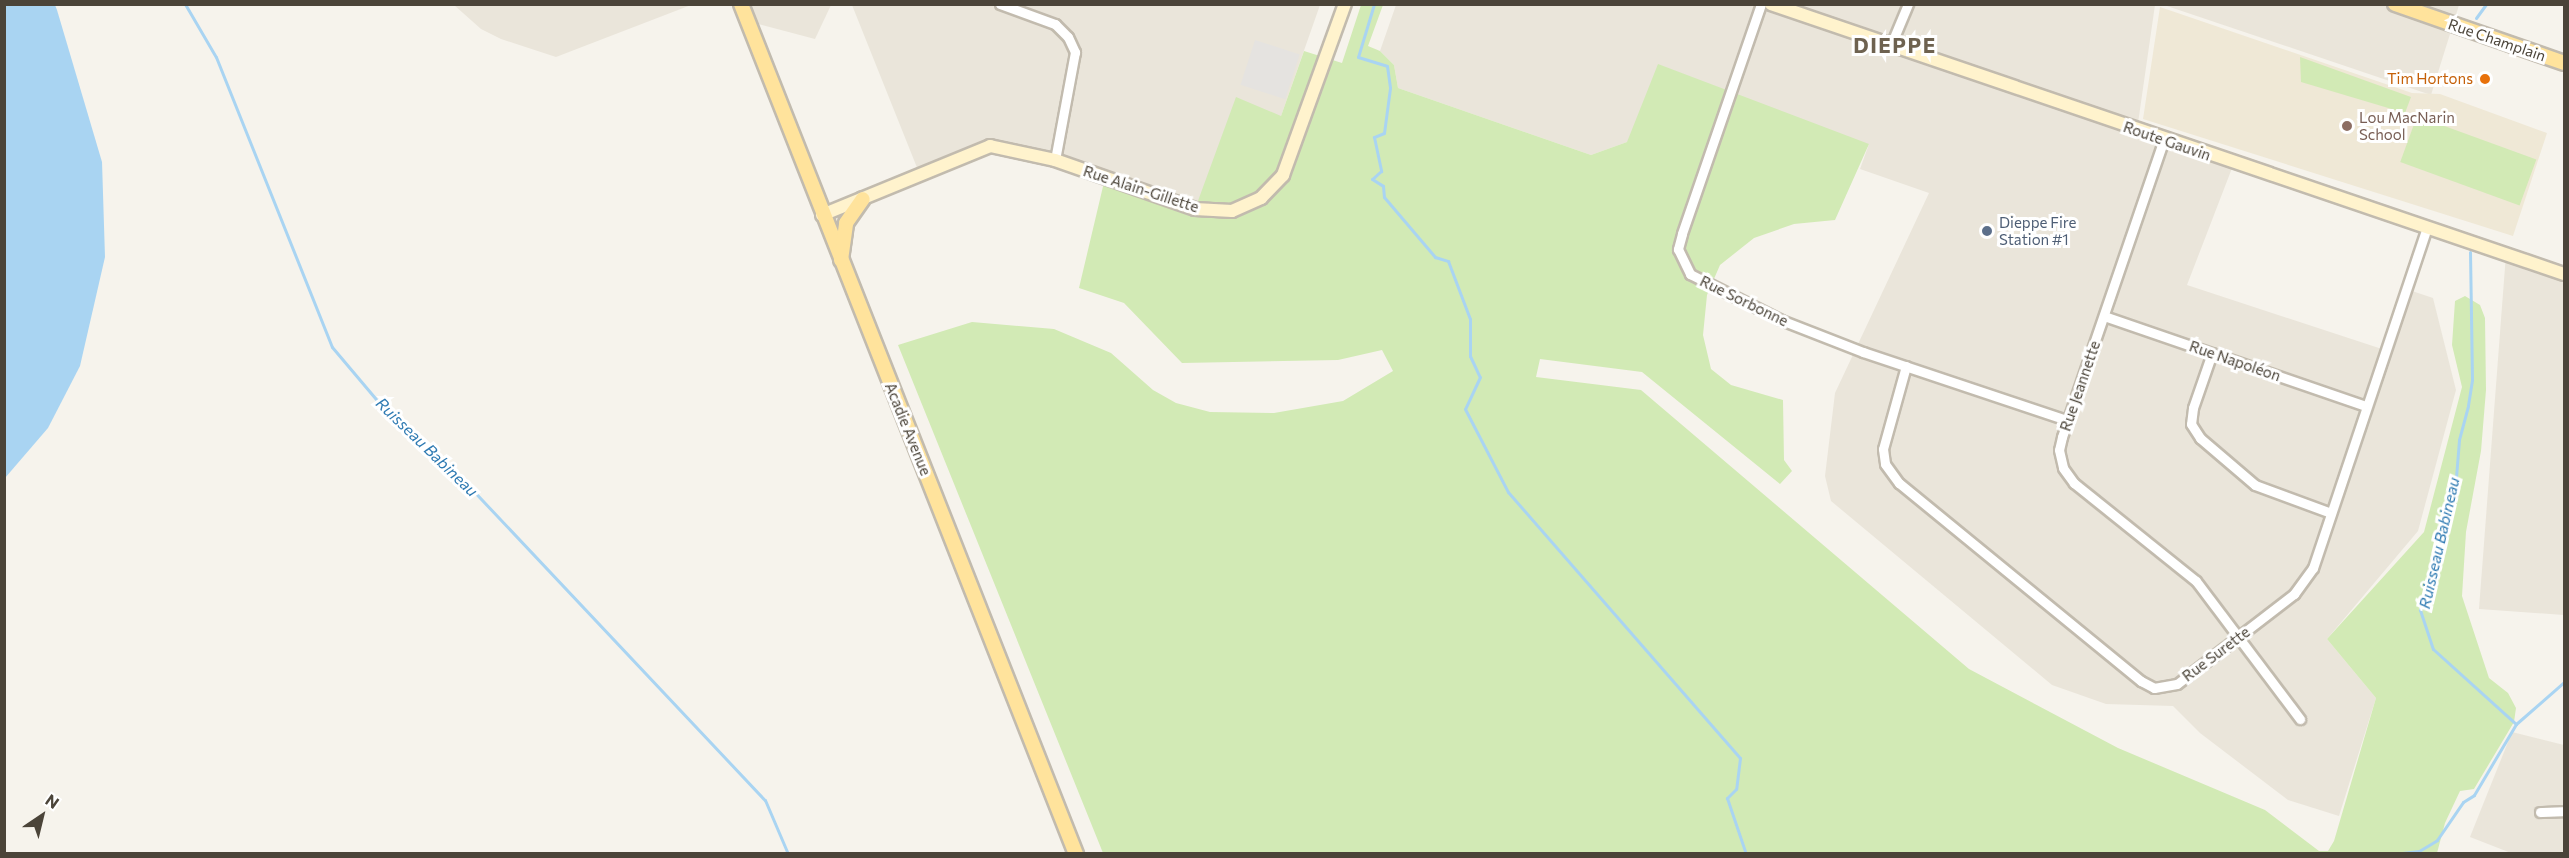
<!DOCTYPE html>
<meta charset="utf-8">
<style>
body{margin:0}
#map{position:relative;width:2569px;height:858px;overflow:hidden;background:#f6f3ec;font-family:Commissioner,sans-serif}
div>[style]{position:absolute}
.residential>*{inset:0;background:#eae5da}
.education>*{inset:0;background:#efe8d6}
.green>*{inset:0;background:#d2eab5;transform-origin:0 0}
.parking>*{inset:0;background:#e5e3e0;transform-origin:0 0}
.water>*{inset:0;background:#a9d4f2}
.stream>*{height:3px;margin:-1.5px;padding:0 1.5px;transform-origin:1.5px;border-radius:1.5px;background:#a9d4f2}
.roads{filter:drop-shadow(2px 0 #c2bbae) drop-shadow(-2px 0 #c2bbae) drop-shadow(0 2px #c2bbae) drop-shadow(0 -2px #c2bbae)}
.street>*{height:9px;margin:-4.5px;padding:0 4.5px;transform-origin:4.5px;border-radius:4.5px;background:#fff}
.secondary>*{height:12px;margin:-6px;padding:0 6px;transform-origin:6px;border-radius:6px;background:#fff3cd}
.primary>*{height:14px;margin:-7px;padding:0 7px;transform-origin:7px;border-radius:7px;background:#ffe39c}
.dots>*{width:16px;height:16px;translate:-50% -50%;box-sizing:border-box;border:3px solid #fff;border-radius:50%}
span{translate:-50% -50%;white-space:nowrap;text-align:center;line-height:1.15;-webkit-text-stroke:6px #fff;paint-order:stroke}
.street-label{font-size:15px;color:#4b4439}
.food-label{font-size:15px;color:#c56008}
.right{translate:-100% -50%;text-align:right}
.education-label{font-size:15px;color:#785e54}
.left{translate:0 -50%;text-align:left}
.service-label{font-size:15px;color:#4e5e75}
.water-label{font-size:16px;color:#2e7ab2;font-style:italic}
.district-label{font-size:21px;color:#6e6250;font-weight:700;letter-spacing:1.5px}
.frame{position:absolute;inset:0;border:6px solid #4b4439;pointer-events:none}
.north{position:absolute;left:12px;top:786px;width:60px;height:60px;-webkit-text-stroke:4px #fff;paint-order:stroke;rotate:35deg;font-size:16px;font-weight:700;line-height:24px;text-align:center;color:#4b4439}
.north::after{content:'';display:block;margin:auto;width:21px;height:27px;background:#4b4439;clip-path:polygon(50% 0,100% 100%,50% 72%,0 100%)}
</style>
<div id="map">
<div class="residential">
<div style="clip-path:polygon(454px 5px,691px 5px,556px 57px,501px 39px,481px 29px)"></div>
<div style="clip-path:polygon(741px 5px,831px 5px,815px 39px,747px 21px)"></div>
<div style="clip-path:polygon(852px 5px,1320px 5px,1281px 116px,1195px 209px,990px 146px,920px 175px)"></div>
<div style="clip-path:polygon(1396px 5px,2155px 5px,2137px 130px,2234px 163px,2187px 285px,2385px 350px,2406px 289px,2433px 298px,2456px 390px,2418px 531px,2327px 639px,2376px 698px,2339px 816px,2288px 800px,2200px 733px,2173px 706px,2106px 704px,2052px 685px,1831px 501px,1825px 476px,1835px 393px,1929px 193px,1860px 169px,1869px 144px,1627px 142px,1591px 155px,1398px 88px,1394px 65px,1380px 51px)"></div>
<div style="clip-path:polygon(2164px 5px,2459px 5px,2431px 95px)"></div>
<div style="clip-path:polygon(2506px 254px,2564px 274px,2564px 615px,2479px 609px)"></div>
<div style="clip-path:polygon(2512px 732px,2564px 745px,2564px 853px,2511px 853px,2470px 837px)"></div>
</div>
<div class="education">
<div style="clip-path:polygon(2160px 7px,2412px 93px,2440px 94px,2547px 133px,2513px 236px,2143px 119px)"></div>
</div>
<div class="green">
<div style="clip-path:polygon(1361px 5px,1383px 5px,1368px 46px,1380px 51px,1394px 65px,1398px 88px,1591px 155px,1627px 142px,1658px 64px,1869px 144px,1835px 220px,1794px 224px,1754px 238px,1720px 265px,1707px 295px,1703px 335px,1711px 369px,1731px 385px,1783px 400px,1784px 460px,1792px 471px,1780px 484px,1642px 372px,1540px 359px,1536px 377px,1641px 390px,1969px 669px,2118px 748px,2265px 810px,2319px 851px,2328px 851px,2334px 841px,2376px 698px,2327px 639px,2424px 532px,2462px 387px,2452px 345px,2455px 301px,2465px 296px,2480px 305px,2485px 318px,2486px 390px,2481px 451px,2466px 532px,2462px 596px,2489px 678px,2508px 693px,2516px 708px,2514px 722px,2474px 789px,2460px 791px,2445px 823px,2437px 853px,1103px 853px,898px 345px,972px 322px,1054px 329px,1111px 353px,1153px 390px,1176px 403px,1210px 412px,1274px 413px,1343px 401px,1393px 371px,1382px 350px,1338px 360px,1182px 363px,1124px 303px,1079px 288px,1105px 178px,1195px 209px,1236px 97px,1281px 116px,1304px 51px,1342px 63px)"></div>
<div style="clip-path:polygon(2300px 57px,2411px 97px,2405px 113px,2301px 82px)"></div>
<div style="left:2417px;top:116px;width:127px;height:49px;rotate:20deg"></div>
</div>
<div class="parking">
<div style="left:1255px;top:40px;width:47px;height:47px;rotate:18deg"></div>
</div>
<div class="water">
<div style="clip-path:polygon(5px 4px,55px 5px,57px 10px,102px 162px,105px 257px,80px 366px,48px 428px,5px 478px)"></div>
</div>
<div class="stream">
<div style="left:185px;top:4px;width:61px;rotate:59.7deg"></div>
<div style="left:216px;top:57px;width:312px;rotate:68.2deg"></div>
<div style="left:332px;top:347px;width:84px;rotate:49.8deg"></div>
<div style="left:386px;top:411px;width:60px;rotate:38.2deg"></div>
<div style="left:433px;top:448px;width:484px;rotate:46.7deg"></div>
<div style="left:765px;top:800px;width:59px;rotate:66.9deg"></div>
<div style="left:1374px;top:4px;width:55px;rotate:106.8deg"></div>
<div style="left:1358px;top:57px;width:30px;rotate:17deg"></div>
<div style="left:1387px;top:66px;width:22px;rotate:82deg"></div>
<div style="left:1390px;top:88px;width:45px;rotate:97.6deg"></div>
<div style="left:1384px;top:133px;width:11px;rotate:158deg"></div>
<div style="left:1374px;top:137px;width:35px;rotate:78deg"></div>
<div style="left:1381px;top:171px;width:12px;rotate:138deg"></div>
<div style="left:1372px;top:179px;width:13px;rotate:32deg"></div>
<div style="left:1383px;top:186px;width:11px;rotate:85deg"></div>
<div style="left:1384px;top:197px;width:79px;rotate:49.6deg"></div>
<div style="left:1435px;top:257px;width:14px;rotate:17deg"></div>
<div style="left:1448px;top:261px;width:62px;rotate:69.2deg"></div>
<div style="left:1470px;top:319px;width:37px;rotate:90deg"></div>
<div style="left:1470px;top:356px;width:23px;rotate:65deg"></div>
<div style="left:1480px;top:377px;width:35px;rotate:115deg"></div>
<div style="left:1465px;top:409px;width:93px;rotate:62.6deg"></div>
<div style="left:1508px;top:492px;width:353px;rotate:48.9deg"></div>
<div style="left:1740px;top:758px;width:31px;rotate:97deg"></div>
<div style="left:1736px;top:789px;width:13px;rotate:135deg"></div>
<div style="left:1727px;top:798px;width:59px;rotate:71.3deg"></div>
<div style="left:2476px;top:18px;width:17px;rotate:-54deg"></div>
<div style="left:2470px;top:252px;width:128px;rotate:89.1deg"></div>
<div style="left:2472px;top:380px;width:26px;rotate:99deg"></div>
<div style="left:2468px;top:406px;width:35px;rotate:105deg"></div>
<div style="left:2459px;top:440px;width:50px;rotate:94.6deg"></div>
<div style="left:2455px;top:490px;width:125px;rotate:106.3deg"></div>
<div style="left:2420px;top:610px;width:41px;rotate:71.6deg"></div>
<div style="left:2433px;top:649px;width:112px;rotate:42.1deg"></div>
<div style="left:2394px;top:854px;width:25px;rotate:-7deg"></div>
<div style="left:2419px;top:851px;width:21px;rotate:-31deg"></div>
<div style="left:2437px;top:840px;width:46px;rotate:-55.6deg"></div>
<div style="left:2463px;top:802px;width:13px;rotate:-32deg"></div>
<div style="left:2474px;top:795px;width:82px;rotate:-59.4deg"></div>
<div style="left:2516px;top:724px;width:64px;rotate:-41.2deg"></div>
</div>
<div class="roads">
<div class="street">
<div style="left:1000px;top:4px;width:59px;rotate:20deg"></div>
<div style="left:1055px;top:24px;width:18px;rotate:45deg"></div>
<div style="left:1068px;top:37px;width:17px;rotate:65deg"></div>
<div style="left:1075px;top:52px;width:110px;rotate:100.5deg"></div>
<div style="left:1761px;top:4px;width:243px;rotate:109deg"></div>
<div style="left:1682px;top:234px;width:16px;rotate:105deg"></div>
<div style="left:1678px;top:249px;width:28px;rotate:64deg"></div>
<div style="left:1690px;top:274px;width:102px;rotate:26.8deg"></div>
<div style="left:1781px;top:320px;width:88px;rotate:21.3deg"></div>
<div style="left:1863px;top:352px;width:217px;rotate:18.5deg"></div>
<div style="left:1890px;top:47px;width:47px;rotate:-67.3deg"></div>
<div style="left:2164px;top:139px;width:315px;rotate:108.9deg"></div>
<div style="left:2062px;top:437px;width:13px;rotate:103deg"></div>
<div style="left:2059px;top:450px;width:18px;rotate:77deg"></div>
<div style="left:2063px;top:468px;width:19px;rotate:54deg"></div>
<div style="left:2074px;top:483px;width:156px;rotate:38.8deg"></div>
<div style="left:2196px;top:581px;width:173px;rotate:53deg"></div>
<div style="left:2104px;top:316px;width:276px;rotate:19deg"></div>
<div style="left:2212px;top:353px;width:58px;rotate:109.1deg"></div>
<div style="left:2193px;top:408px;width:16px;rotate:97deg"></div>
<div style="left:2191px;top:424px;width:17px;rotate:57deg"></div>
<div style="left:2200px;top:438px;width:72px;rotate:40.5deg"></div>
<div style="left:2255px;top:485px;width:81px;rotate:20.2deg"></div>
<div style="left:1906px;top:366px;width:86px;rotate:105.5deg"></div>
<div style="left:1883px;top:449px;width:15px;rotate:82deg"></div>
<div style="left:1885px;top:464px;width:24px;rotate:54deg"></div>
<div style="left:1899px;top:483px;width:313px;rotate:39.3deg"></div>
<div style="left:2141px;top:681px;width:15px;rotate:28deg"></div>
<div style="left:2154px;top:688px;width:23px;rotate:-10deg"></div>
<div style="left:2177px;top:684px;width:148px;rotate:-37.6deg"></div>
<div style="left:2294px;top:594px;width:32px;rotate:-54deg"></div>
<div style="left:2313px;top:568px;width:359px;rotate:-71.5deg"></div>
<div style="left:2540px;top:812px;width:24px;rotate:-2deg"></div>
</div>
<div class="secondary">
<div style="left:1771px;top:4px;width:838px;rotate:18.8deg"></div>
<div style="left:822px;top:215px;width:182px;rotate:-22.3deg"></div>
<div style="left:990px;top:146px;width:66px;rotate:12.2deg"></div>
<div style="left:1055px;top:160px;width:148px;rotate:19.3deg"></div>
<div style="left:1195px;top:209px;width:37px;rotate:3deg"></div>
<div style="left:1232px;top:211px;width:32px;rotate:-24deg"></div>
<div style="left:1261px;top:198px;width:32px;rotate:-46deg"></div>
<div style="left:1283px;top:175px;width:182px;rotate:-70.1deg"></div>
</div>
<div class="primary">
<div style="left:741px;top:4px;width:914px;rotate:68.49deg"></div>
<div style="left:2395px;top:4px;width:179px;rotate:19.2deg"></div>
<div style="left:841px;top:260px;width:37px;rotate:-82deg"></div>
<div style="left:846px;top:223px;width:29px;rotate:-55deg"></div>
</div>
</div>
<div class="dots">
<div style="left:2485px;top:79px;background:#e8710a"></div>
<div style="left:2347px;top:126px;background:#8d6e63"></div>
<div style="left:1987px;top:231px;background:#5c6f8a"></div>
</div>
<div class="street-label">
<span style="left:2497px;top:40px;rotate:19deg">Rue Champlain</span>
<span style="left:2167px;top:141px;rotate:19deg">Route Gauvin</span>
<span style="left:1141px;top:189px;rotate:18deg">Rue Alain-Gillette</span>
<span style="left:1744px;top:301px;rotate:26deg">Rue Sorbonne</span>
<span style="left:2235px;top:361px;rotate:19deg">Rue Napoléon</span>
<span style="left:2080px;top:386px;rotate:-71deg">Rue Jeannette</span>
<span style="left:908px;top:429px;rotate:68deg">Acadie Avenue</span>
<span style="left:2216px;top:654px;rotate:-37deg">Rue Surette</span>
</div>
<div class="food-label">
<span class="right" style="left:2473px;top:79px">Tim Hortons</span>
</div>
<div class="education-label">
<span class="left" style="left:2359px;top:126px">Lou MacNarin<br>School</span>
</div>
<div class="service-label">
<span class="left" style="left:1999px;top:231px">Dieppe Fire<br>Station #1</span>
</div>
<div class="water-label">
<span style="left:427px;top:447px;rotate:44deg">Ruisseau Babineau</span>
<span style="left:2439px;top:543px;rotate:-77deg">Ruisseau Babineau</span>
</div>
<div class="district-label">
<span style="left:1895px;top:45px">DIEPPE</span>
</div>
<div class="frame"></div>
<div class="north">N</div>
</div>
